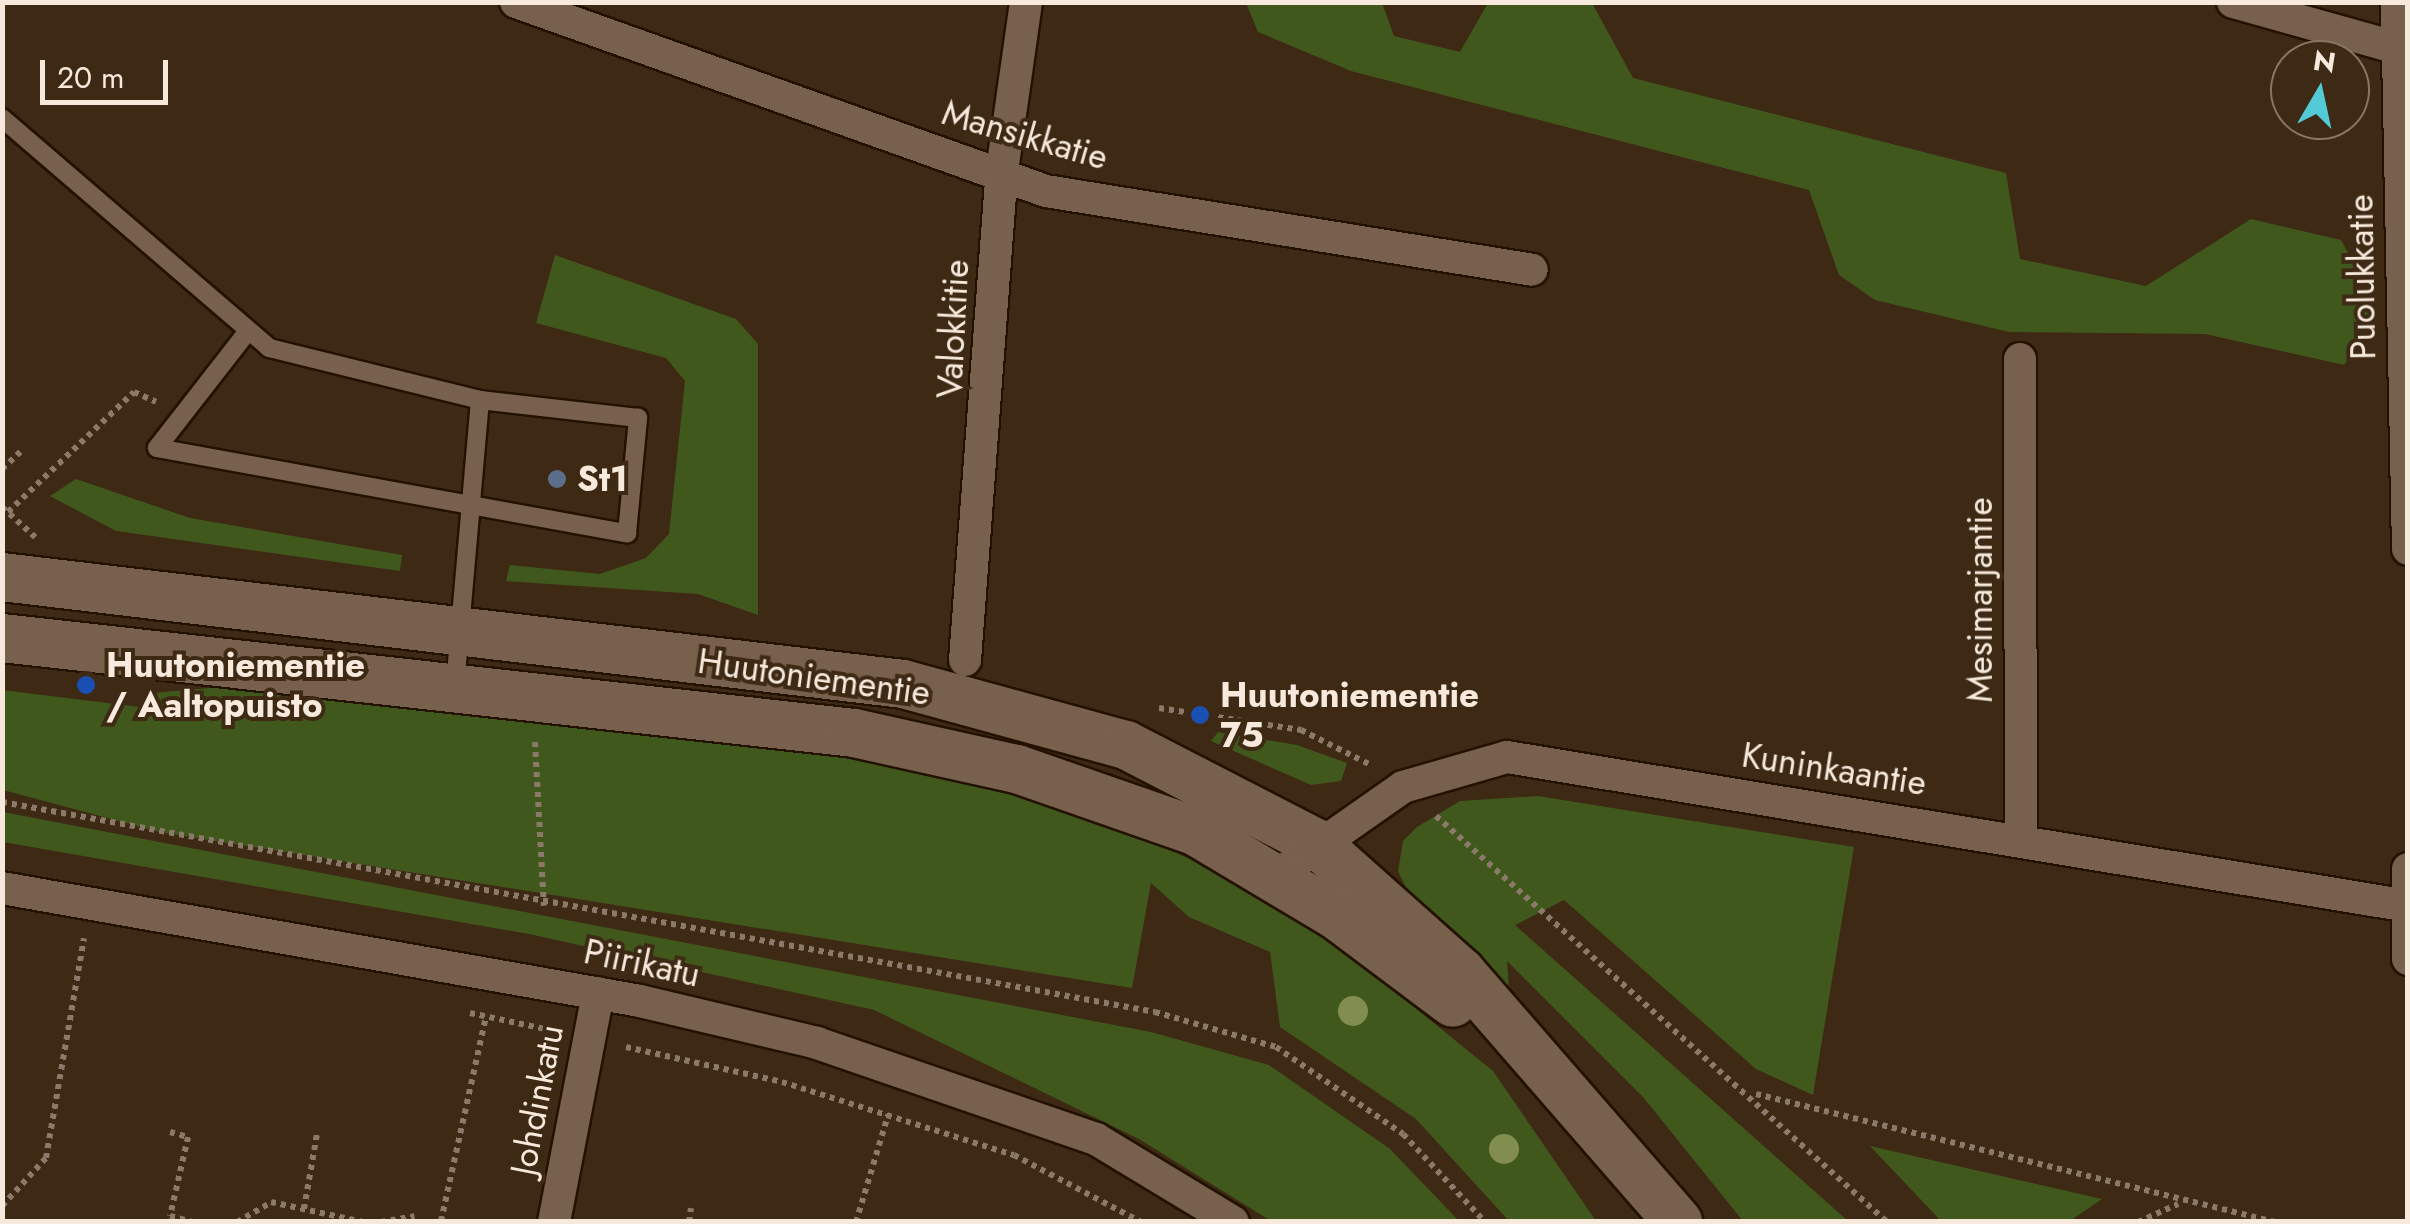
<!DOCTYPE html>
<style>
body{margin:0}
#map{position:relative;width:2410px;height:1224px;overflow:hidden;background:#3d2914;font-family:Jost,sans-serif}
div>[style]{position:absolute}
.green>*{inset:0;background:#41581d}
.path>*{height:6px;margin-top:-3px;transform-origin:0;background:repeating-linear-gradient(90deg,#8b7a69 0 5px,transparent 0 10px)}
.roads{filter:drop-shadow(2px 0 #231100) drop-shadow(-2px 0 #231100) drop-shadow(0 2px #231100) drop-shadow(0 -2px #231100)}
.lane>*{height:18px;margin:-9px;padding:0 9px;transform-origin:9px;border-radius:9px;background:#78614c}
.street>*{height:32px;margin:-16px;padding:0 16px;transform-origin:16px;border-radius:16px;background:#78614c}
.secondary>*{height:48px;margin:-24px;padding:0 24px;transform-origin:24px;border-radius:24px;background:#78614c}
.trees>*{width:30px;height:30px;margin:-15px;border-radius:50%;background:#818e50}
.dots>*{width:28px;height:28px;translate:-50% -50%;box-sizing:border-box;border:5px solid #3d2914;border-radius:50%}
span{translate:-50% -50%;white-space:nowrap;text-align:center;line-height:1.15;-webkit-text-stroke:8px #3d2914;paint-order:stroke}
.street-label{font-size:35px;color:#f7eadd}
.poi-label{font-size:35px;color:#f7eadd;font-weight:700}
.left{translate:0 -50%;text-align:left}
.frame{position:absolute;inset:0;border:5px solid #f7eadd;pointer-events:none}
.north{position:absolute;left:2270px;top:40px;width:100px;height:100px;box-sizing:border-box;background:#3d2914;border:2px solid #877664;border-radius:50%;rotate:9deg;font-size:28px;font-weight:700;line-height:40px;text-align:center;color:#f7eadd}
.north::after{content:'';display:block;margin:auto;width:35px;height:45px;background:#52cbd7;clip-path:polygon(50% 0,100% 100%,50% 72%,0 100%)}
.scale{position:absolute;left:40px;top:60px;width:128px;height:45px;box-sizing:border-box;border:5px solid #f7eadd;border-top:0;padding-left:12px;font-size:30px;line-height:35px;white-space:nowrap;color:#f7eadd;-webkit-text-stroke:8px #3d2914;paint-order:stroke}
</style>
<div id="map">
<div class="green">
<div style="clip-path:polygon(1246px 3px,1382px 3px,1394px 36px,1460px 52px,1488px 3px,1592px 3px,1633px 78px,2006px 173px,2020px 259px,2146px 286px,2251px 219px,2341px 240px,2373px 298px,2364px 339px,2344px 365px,2205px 334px,2009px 332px,1875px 300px,1839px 275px,1809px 190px,1351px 71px,1258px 32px)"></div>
<div style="clip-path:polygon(555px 255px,736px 319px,758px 344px,758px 615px,698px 594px,506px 581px,510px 565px,600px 574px,646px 558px,669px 534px,685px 381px,666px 358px,536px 323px)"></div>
<div style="clip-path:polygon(76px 479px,190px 518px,402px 555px,400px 571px,116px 531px,50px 496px)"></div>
<div style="clip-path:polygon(255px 684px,731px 735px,1014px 783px,1225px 874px,1324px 934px,1493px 1071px,1596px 1221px,1509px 1221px,1416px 1119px,1280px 1027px,1270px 952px,1189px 917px,1151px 883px,1132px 988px,160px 832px,3px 790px,2px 690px,140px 707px,153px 693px)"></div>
<div style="clip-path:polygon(1218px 732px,1297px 745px,1347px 763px,1341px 781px,1311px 785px,1211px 741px)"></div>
<div style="clip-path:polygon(1538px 796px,1854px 847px,1813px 1095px,1756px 1069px,1564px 900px,1515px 925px,1848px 1221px,1743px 1221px,1643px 1097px,1507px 961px,1509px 989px,1410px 896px,1398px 871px,1403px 841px,1417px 827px,1460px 801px)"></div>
<div style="clip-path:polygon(3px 812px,1151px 1032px,1269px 1065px,1390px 1149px,1459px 1221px,1271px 1221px,1139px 1139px,874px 1010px,529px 934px,3px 842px)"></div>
<div style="clip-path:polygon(1870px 1146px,2102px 1199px,2070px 1221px,1941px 1221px)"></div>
</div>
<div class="path">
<div style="left:2px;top:469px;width:26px;rotate:-43deg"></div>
<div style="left:2px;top:507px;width:45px;rotate:42.3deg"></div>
<div style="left:8px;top:512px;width:174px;rotate:-43.6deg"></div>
<div style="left:134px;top:392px;width:24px;rotate:24deg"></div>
<div style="left:1159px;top:708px;width:144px;rotate:8.8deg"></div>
<div style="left:1301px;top:730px;width:78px;rotate:26.6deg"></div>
<div style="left:535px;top:742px;width:164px;rotate:86.9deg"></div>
<div style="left:2px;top:802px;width:1172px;rotate:10.32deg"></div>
<div style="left:1155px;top:1012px;width:126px;rotate:16.1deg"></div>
<div style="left:1276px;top:1047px;width:154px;rotate:34.4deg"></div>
<div style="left:1403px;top:1134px;width:120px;rotate:47deg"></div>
<div style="left:1436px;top:816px;width:607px;rotate:41.99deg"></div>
<div style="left:470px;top:1013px;width:87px;rotate:12deg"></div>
<div style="left:626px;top:1047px;width:160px;rotate:12.6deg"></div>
<div style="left:782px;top:1082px;width:243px;rotate:17.5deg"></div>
<div style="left:1014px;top:1155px;width:144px;rotate:27.8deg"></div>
<div style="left:1756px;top:1094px;width:535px;rotate:13.85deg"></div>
<div style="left:170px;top:1132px;width:19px;rotate:16deg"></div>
<div style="left:188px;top:1137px;width:81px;rotate:102.8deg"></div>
<div style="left:170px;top:1216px;width:24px;rotate:15deg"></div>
<div style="left:2px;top:1206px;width:65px;rotate:-47.5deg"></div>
<div style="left:46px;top:1158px;width:223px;rotate:-80.2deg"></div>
<div style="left:304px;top:1209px;width:76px;rotate:-80.2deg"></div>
<div style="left:441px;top:1221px;width:210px;rotate:-77.6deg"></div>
<div style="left:237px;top:1222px;width:39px;rotate:-30deg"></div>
<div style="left:271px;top:1202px;width:94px;rotate:12.3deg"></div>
<div style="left:381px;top:1222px;width:34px;rotate:-10deg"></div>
<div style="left:689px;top:1222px;width:14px;rotate:-82deg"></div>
<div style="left:856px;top:1222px;width:112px;rotate:-73.3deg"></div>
<div style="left:2138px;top:1222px;width:44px;rotate:-24.2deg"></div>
</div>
<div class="roads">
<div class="lane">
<div style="left:2px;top:118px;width:352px;rotate:40.7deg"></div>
<div style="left:269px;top:348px;width:217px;rotate:13.8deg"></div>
<div style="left:480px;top:400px;width:287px;rotate:95deg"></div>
<div style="left:248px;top:331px;width:148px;rotate:127.9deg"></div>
<div style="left:157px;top:448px;width:478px;rotate:10.3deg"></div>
<div style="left:627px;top:533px;width:116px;rotate:-84.5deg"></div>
<div style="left:638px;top:418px;width:159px;rotate:-173.5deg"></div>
</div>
<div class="street">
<div style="left:516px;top:2px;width:563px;rotate:19.63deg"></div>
<div style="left:1046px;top:191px;width:492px;rotate:9.2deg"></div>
<div style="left:2233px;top:2px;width:182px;rotate:15.6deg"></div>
<div style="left:2397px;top:2px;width:547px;rotate:88.85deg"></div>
<div style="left:2020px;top:359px;width:481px;rotate:89.9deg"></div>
<div style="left:965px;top:660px;width:483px;rotate:-85.7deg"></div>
<div style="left:1001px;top:178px;width:178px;rotate:-81.9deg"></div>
<div style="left:2408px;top:869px;width:90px;rotate:90deg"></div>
<div style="left:1276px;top:876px;width:155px;rotate:-35deg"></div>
<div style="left:1403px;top:787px;width:108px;rotate:-16.1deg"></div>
<div style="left:1507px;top:757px;width:913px;rotate:9.39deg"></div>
<div style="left:2px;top:888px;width:648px;rotate:10.04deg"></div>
<div style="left:640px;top:1001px;width:182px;rotate:13.3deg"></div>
<div style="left:817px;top:1043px;width:295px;rotate:19deg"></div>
<div style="left:1096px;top:1139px;width:160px;rotate:31.2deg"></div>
<div style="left:554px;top:1222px;width:233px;rotate:-79.1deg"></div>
</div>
<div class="secondary">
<div style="left:2px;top:577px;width:907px;rotate:6.77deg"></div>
<div style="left:903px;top:684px;width:231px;rotate:15.3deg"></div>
<div style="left:1126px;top:745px;width:214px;rotate:27.3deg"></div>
<div style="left:1316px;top:843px;width:194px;rotate:41.7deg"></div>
<div style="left:1461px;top:972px;width:331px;rotate:49deg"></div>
<div style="left:2px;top:638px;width:857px;rotate:6.36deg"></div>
<div style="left:854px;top:733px;width:167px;rotate:12.5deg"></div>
<div style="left:1017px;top:769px;width:188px;rotate:19.2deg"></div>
<div style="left:1195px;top:831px;width:164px;rotate:30.8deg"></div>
<div style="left:1336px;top:915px;width:146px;rotate:36.9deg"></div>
</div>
</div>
<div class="trees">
<div style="left:1353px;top:1011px"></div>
<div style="left:1504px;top:1149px"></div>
</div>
<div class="dots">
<div style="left:557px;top:479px;background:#5c6f8a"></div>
<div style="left:86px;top:685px;background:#1a4fb4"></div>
<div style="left:1200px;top:715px;background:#1a4fb4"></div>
</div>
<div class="street-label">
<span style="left:1025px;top:135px;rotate:16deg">Mansikkatie</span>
<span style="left:2362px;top:277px;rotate:-91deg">Puolukkatie</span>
<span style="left:953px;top:329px;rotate:-87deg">Valokkitie</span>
<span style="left:1980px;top:600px;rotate:-90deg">Mesimarjantie</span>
<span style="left:814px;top:677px;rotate:8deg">Huutoniementie</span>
<span style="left:1834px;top:769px;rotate:9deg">Kuninkaantie</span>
<span style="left:642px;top:963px;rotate:12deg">Piirikatu</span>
<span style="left:537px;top:1100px;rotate:-79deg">Johdinkatu</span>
</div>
<div class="poi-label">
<span class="left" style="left:577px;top:479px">St1</span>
<span class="left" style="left:106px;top:685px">Huutoniementie<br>/ Aaltopuisto</span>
<span class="left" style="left:1220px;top:715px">Huutoniementie<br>75</span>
</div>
<div class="frame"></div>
<div class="north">N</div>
<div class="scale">20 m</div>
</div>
